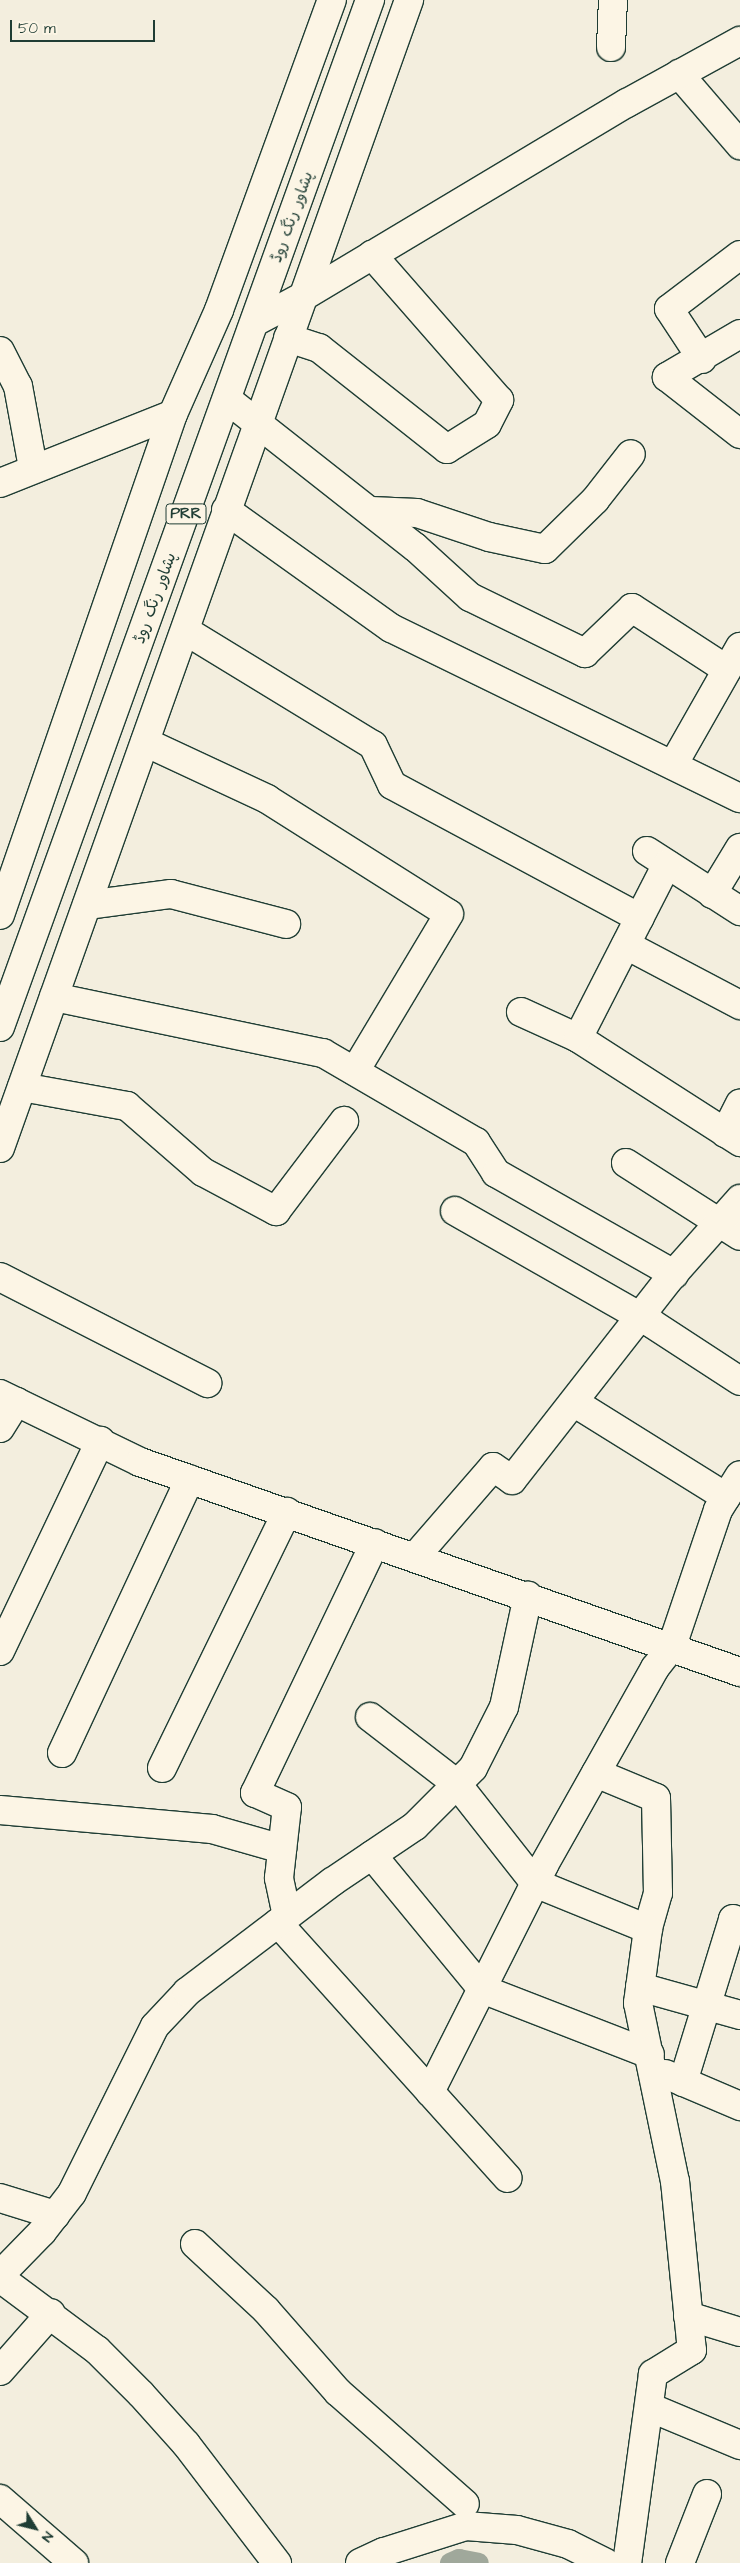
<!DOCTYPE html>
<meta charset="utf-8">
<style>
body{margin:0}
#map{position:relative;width:740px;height:2563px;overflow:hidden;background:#f3eede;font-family:"Architects Daughter","Playpen Sans Arabic",sans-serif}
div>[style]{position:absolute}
.canal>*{height:20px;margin:-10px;padding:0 10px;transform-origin:10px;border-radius:10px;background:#a0a89b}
.roads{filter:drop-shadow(1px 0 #1f3d34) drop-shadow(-1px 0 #1f3d34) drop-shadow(0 1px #1f3d34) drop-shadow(0 -1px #1f3d34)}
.minor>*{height:28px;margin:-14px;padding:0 14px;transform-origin:14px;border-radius:14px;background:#fcf5e5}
.major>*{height:28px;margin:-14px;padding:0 14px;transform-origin:14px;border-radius:14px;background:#fcf5e5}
.highway>*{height:28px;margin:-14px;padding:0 14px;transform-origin:14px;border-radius:14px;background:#fcf5e5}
span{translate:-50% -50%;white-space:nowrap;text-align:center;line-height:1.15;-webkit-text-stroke:5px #fcf5e5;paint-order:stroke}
.shield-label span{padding:1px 4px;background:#fcf5e5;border:1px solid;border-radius:4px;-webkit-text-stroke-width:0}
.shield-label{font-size:15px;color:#1f3d34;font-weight:700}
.street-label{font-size:16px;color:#1f3d34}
.north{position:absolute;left:10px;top:2503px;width:50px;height:50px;-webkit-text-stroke:4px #fcf5e5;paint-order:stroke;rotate:126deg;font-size:14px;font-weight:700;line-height:20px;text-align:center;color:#1f3d34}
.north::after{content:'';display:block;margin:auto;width:18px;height:22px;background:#1f3d34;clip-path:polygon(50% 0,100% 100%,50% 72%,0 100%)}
.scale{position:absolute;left:10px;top:20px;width:145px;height:22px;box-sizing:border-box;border:2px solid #1f3d34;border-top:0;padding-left:6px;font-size:15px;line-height:18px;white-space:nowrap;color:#1f3d34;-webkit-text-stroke:4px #fcf5e5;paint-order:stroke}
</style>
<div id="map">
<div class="canal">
<div style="left:450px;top:2563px;width:10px;rotate:-24deg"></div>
<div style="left:459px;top:2559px;width:20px;rotate:11deg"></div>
</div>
<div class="roads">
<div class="minor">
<div style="left:611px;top:47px;width:47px;rotate:-87.6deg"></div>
<div style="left:679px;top:74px;width:94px;rotate:49.3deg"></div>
<div style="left:255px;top:322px;width:55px;rotate:-28deg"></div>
<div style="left:304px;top:296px;width:376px;rotate:-30.9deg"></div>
<div style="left:627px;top:103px;width:129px;rotate:-28.8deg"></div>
<div style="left:740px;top:334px;width:85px;rotate:149.5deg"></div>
<div style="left:667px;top:377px;width:93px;rotate:38deg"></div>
<div style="left:288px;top:338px;width:33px;rotate:18deg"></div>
<div style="left:319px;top:348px;width:163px;rotate:38.3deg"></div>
<div style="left:447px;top:449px;width:47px;rotate:-32deg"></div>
<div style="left:487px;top:424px;width:27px;rotate:-63deg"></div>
<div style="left:499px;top:400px;width:193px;rotate:-131.2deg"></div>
<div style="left:0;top:351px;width:39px;rotate:63deg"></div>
<div style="left:18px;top:386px;width:83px;rotate:79.6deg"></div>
<div style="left:702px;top:359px;width:60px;rotate:-123.4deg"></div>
<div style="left:669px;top:309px;width:89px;rotate:-37.3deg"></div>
<div style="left:228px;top:400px;width:238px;rotate:38.2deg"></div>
<div style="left:415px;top:547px;width:74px;rotate:42.3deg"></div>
<div style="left:470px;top:597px;width:128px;rotate:26deg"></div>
<div style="left:585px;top:653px;width:65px;rotate:-43.8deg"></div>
<div style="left:632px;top:608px;width:112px;rotate:33deg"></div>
<div style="left:0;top:483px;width:186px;rotate:-21.7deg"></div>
<div style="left:226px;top:510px;width:203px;rotate:35.6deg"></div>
<div style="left:391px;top:628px;width:388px;rotate:26deg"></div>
<div style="left:371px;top:511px;width:46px;rotate:2.5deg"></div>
<div style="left:417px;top:513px;width:76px;rotate:18.4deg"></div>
<div style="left:489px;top:537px;width:57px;rotate:12.1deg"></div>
<div style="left:545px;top:549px;width:70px;rotate:-44.4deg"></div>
<div style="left:595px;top:500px;width:58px;rotate:-52deg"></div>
<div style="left:186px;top:631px;width:219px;rotate:31.4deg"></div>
<div style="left:373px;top:745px;width:44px;rotate:64.6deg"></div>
<div style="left:392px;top:785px;width:281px;rotate:28.2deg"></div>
<div style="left:145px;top:742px;width:135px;rotate:25deg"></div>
<div style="left:267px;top:799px;width:215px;rotate:32.3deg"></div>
<div style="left:449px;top:914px;width:183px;rotate:120.9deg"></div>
<div style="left:673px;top:765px;width:136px;rotate:-60.4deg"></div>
<div style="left:647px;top:851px;width:111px;rotate:32.8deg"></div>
<div style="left:712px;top:894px;width:54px;rotate:-58.7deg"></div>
<div style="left:87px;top:905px;width:85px;rotate:-7.5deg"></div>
<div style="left:171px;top:894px;width:119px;rotate:14.6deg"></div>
<div style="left:626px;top:945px;width:129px;rotate:27.8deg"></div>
<div style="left:54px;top:997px;width:275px;rotate:11.8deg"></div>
<div style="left:323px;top:1053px;width:177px;rotate:30.2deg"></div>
<div style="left:476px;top:1142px;width:37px;rotate:57deg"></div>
<div style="left:496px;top:1173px;width:205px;rotate:29.6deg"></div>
<div style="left:521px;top:1012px;width:63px;rotate:24.5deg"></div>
<div style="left:578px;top:1038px;width:193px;rotate:32.7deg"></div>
<div style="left:578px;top:1038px;width:195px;rotate:-62.9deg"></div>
<div style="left:22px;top:1087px;width:107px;rotate:10.3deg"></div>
<div style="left:127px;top:1106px;width:101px;rotate:41deg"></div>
<div style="left:203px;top:1172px;width:83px;rotate:28.1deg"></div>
<div style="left:276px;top:1211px;width:113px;rotate:-52.9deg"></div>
<div style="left:725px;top:1133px;width:33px;rotate:-63deg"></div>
<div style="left:0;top:1148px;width:1219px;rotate:-70.39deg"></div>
<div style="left:626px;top:1163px;width:135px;rotate:32.6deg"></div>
<div style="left:455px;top:1211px;width:226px;rotate:29.7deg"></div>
<div style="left:651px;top:1323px;width:106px;rotate:33.1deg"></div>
<div style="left:0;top:1277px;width:233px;rotate:27.1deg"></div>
<div style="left:575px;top:1403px;width:178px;rotate:31.9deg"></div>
<div style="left:0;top:1428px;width:31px;rotate:-58deg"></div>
<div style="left:415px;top:1557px;width:119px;rotate:-49.1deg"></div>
<div style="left:493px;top:1467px;width:23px;rotate:34deg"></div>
<div style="left:512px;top:1480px;width:255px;rotate:-52deg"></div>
<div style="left:669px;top:1279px;width:107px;rotate:-48.4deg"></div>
<div style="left:0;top:1651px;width:233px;rotate:-64.5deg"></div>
<div style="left:370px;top:1717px;width:110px;rotate:37.6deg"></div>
<div style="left:457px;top:1784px;width:126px;rotate:51.8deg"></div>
<div style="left:535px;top:1883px;width:122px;rotate:22.2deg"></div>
<div style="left:62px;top:1753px;width:302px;rotate:-65deg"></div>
<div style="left:162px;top:1768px;width:285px;rotate:-64deg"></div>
<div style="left:596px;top:1773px;width:65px;rotate:22.6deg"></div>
<div style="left:656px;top:1798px;width:95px;rotate:88.8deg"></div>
<div style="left:658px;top:1893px;width:37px;rotate:106deg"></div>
<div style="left:648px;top:1929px;width:75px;rotate:97.7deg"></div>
<div style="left:638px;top:2003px;width:182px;rotate:78.3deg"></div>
<div style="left:675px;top:2181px;width:170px;rotate:84.3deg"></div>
<div style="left:692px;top:2350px;width:46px;rotate:148.4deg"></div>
<div style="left:653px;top:2374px;width:191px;rotate:97.8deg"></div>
<div style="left:0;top:1810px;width:213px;rotate:5.1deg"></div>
<div style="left:212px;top:1829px;width:73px;rotate:15.9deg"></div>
<div style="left:372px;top:1855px;width:173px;rotate:50.6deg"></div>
<div style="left:482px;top:1989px;width:180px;rotate:21.2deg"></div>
<div style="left:287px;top:1916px;width:39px;rotate:-102deg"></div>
<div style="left:279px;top:1878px;width:71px;rotate:-83.6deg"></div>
<div style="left:287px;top:1807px;width:35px;rotate:-156deg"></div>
<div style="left:255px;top:1793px;width:277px;rotate:-64.4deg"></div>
<div style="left:278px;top:1923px;width:343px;rotate:48deg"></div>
<div style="left:640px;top:1987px;width:104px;rotate:15.6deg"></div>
<div style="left:665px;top:2074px;width:82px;rotate:23.1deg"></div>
<div style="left:683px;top:2082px;width:170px;rotate:-72.9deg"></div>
<div style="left:733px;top:1919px;width:8px;rotate:23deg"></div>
<div style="left:430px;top:2092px;width:254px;rotate:-63.3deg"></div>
<div style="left:544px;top:1865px;width:226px;rotate:-60.6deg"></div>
<div style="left:655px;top:1668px;width:28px;rotate:-52deg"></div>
<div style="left:672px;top:1646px;width:144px;rotate:-71.3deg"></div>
<div style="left:718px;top:1510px;width:41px;rotate:-57.8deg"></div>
<div style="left:0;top:2198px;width:58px;rotate:17.2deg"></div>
<div style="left:195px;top:2244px;width:97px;rotate:42.9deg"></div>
<div style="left:266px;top:2310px;width:109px;rotate:48.7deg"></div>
<div style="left:338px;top:2392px;width:169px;rotate:41.4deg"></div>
<div style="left:0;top:2275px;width:60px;rotate:-45.7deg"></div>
<div style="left:42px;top:2232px;width:49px;rotate:-52.4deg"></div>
<div style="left:72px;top:2193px;width:186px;rotate:-63.6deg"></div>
<div style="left:155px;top:2026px;width:47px;rotate:-46.7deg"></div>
<div style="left:187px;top:1992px;width:182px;rotate:-37.2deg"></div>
<div style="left:332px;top:1882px;width:100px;rotate:-34deg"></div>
<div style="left:415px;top:1826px;width:82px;rotate:-45deg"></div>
<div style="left:473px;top:1768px;width:68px;rotate:-63.1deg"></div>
<div style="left:504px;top:1707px;width:114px;rotate:-77.8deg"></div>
<div style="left:0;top:2278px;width:121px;rotate:36.6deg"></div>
<div style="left:97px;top:2350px;width:62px;rotate:45deg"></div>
<div style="left:141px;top:2394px;width:67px;rotate:48deg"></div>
<div style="left:186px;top:2444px;width:150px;rotate:52.6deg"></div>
<div style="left:688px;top:2316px;width:54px;rotate:17.1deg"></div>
<div style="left:0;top:2371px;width:77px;rotate:-48.7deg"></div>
<div style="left:649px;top:2407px;width:99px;rotate:22.7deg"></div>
<div style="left:0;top:2499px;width:98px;rotate:40.9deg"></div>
<div style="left:360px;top:2563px;width:26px;rotate:-25deg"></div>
<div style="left:384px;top:2552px;width:86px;rotate:-17.6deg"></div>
<div style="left:466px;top:2526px;width:51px;rotate:4.5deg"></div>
<div style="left:517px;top:2530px;width:53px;rotate:15.4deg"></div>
<div style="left:568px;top:2544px;width:42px;rotate:26.6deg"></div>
<div style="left:680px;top:2563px;width:74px;rotate:-68.6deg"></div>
</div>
<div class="major">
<div style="left:0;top:1394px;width:156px;rotate:25.9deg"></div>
<div style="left:140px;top:1462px;width:636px;rotate:19.29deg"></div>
</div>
<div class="highway">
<div style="left:0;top:915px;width:530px;rotate:-70.95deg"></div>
<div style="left:173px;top:414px;width:114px;rotate:-66.1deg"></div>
<div style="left:219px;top:310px;width:330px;rotate:-70deg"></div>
<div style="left:0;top:1027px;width:1092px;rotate:-70.19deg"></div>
</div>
</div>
<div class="shield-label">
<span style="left:186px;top:514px">PRR</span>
</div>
<div class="street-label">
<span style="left:292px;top:217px;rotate:-70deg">پشاور رنگ روڈ</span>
<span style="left:155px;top:598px;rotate:-70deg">پشاور رنگ روڈ</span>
</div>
<div class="north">N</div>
<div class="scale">50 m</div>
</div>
